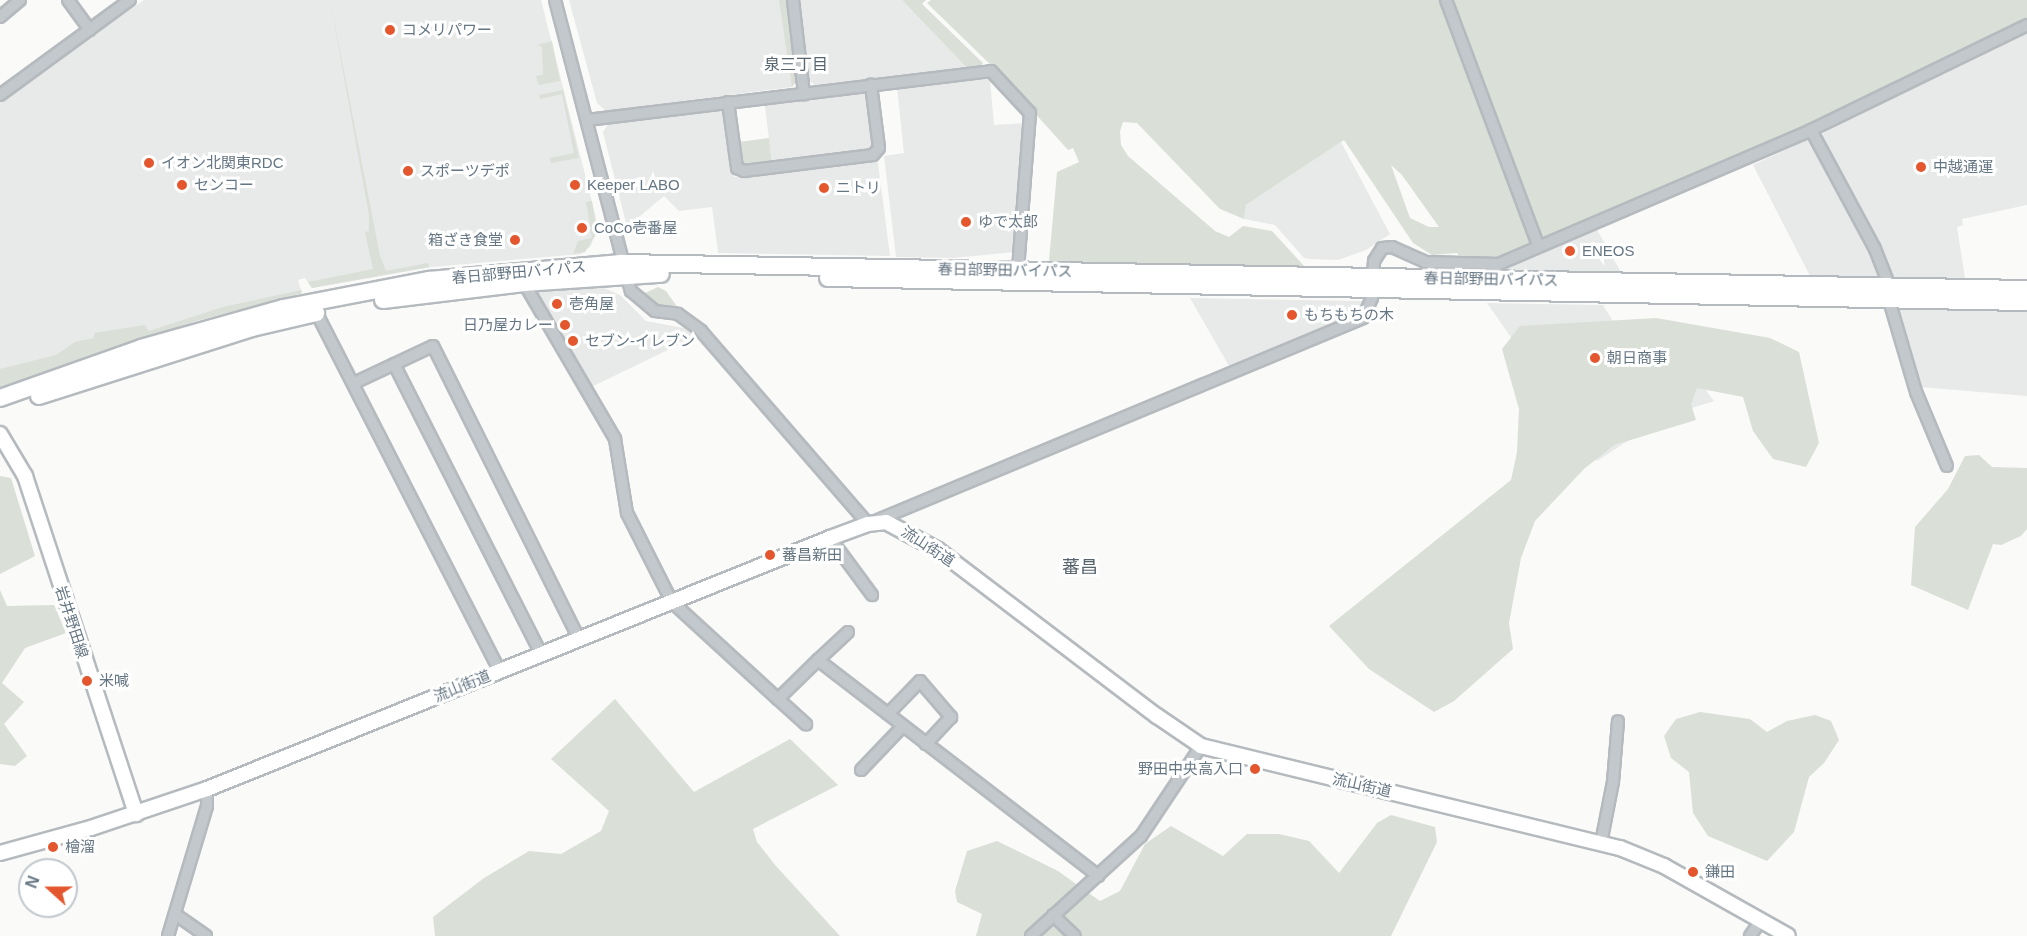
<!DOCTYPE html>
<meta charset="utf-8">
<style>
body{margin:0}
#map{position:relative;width:2027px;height:936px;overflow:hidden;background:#fafaf8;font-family:Arial,"Noto Sans JP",sans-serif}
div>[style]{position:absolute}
.built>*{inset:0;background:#e8e9e9;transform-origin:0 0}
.green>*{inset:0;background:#dadfd7}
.roads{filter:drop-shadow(2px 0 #b5babe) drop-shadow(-2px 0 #b5babe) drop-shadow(0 2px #b5babe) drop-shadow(0 -2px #b5babe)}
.minor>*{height:10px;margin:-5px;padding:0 5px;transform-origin:5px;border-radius:5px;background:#c3c8cc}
.major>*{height:14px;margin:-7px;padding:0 7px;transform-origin:7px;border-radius:7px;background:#fff}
.highway>*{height:16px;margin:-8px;padding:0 8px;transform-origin:8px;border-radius:8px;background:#fff}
.dots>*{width:16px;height:16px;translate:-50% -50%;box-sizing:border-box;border:3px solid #fff;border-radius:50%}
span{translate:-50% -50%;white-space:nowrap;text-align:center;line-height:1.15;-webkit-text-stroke:6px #fff;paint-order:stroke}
.poi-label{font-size:15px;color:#657683}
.left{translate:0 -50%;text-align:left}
.right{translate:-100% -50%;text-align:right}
.street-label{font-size:15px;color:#657683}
.neighbourhood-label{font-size:16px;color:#57646e}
.quarter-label{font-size:18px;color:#57646e}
.north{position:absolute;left:18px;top:858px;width:60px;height:60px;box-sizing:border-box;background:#fff;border:2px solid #c1c8cd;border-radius:50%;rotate:291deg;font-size:16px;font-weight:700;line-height:24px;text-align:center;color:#657683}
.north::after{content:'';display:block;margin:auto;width:21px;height:27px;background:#e4572e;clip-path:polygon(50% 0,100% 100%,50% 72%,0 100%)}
</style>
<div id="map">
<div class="built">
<div style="clip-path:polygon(144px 0,541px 0,597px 222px,591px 246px,581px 254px,432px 267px,312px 288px,305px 278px,298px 280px,302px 293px,196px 321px,0 387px,0 101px)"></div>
<div style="clip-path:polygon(569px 0,788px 0,792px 87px,606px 111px,597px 103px)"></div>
<div style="clip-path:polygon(798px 0,902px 0,968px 69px,815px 85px,808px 80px)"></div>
<div style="clip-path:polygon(2027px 30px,2027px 205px,1962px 219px,1963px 225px,1957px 227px,1965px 278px,1889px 277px,1869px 227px,1821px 139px,1823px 133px)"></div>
<div style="clip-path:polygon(986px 77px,990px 79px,994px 125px,1024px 123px,1014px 252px,953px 258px,896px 257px,884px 156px,904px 153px,897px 88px)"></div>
<div style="left:866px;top:92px;width:59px;height:102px;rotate:83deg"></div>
<div style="clip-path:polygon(721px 109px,726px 112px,734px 177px,875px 160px,878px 163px,890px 256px,718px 253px,712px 207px,679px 211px,664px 196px,627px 227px,603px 132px,609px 123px)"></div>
<div style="clip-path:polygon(1808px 139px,1872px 252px,1880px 276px,1810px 276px,1753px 165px)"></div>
<div style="clip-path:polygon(1341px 142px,1390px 234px,1366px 250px,1338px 260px,1310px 259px,1304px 258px,1275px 225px,1244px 219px,1246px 205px)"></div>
<div style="clip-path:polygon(1595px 226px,1621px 272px,1498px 270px,1555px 243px)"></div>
<div style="clip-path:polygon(604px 288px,620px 295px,646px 321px,684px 328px,697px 336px,587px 389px,533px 291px)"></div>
<div style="clip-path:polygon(1190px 298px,1362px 301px,1362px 305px,1354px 317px,1229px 366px)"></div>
<div style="clip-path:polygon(1487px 303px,1603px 305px,1660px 398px,1700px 382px,1714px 401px,1664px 417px,1597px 461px)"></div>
<div style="clip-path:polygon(1896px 309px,2027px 312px,2027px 396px,1920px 387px)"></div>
</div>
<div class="green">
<div style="clip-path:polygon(330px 0,380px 256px,386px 271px,428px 263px,429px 267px,312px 288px,308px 282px,373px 269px,365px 232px,369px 231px,369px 215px)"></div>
<div style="clip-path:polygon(779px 0,788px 0,798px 79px,792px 87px)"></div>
<div style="clip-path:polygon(902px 0,926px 0,922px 4px,983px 63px,980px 67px,968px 69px)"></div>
<div style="clip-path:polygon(evenodd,931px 0,2027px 0,2027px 19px,1805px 126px,1496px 259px,1461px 259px,1457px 253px,1432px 255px,1413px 243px,1344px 140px,1246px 205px,1244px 219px,1220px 209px,1137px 123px,1123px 122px,1120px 131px,1121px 145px,1128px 156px,1215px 231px,1229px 237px,1243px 226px,1272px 231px,1304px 266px,1225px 265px,1049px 261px,1057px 172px,1079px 162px,1073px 148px,1068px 150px,997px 71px,927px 3px,931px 0,1391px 165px,1402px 175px,1439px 227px,1429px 227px,1410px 218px,1391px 165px)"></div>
<div style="clip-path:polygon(552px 41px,560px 81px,539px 85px,536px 76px,543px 75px,542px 47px,537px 45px)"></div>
<div style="clip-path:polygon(563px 90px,579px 158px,551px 163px,550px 158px,574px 153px,562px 94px,540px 99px,539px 95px)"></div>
<div style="clip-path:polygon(769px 138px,772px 164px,745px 167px,741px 164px,738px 142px)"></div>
<div style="clip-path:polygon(592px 201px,597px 233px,585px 252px,573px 254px,578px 241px,592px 238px,586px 202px)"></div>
<div style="clip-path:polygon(658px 287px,666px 291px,678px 308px,658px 305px,647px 297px,645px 293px)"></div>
<div style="clip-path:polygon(301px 290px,302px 293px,196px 321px,0 387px,0 369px,56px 355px,75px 342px,94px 338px,94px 333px,145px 325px,149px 331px,223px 307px)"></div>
<div style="clip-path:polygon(1656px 318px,1770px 338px,1799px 352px,1819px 443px,1806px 467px,1773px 459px,1753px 431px,1743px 397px,1697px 388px,1691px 404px,1696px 420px,1614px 445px,1584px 469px,1535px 521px,1521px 558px,1509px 623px,1513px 649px,1454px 701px,1434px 712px,1369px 669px,1329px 626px,1511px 480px,1517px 452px,1519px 409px,1502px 349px,1520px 326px)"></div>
<div style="clip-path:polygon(1979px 455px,1992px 467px,2027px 468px,2027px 529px,2021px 536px,2001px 545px,1993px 544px,1968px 610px,1911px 585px,1915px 527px,1948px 489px,1965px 456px)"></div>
<div style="clip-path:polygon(0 476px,11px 478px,35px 556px,0 574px)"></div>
<div style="clip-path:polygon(0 590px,7px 606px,54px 605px,66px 633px,25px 648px,2px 683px,24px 702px,4px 724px,27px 756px,15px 766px,0 764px)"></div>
<div style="clip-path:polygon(615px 699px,694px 792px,790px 739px,838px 785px,753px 829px,757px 842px,776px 866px,840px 936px,435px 936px,433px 917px,484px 878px,529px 851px,561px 854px,601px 831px,609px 811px,551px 759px)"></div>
<div style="clip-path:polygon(1700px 712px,1750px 719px,1767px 732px,1787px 721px,1815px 715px,1831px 721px,1839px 740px,1824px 763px,1809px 777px,1794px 832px,1767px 861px,1708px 836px,1693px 813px,1689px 772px,1671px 758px,1664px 736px,1676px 719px)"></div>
<div style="clip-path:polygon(1391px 815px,1435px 827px,1437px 842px,1391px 936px,976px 936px,982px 914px,957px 902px,955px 891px,967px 851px,997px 841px,1058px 871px,1100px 901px,1120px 891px,1145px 844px,1171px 826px,1223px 856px,1247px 834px,1279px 834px,1309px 841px,1339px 873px,1377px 823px)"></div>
</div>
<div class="roads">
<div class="minor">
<div style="left:68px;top:0;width:37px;rotate:54deg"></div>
<div style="left:555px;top:0;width:301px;rotate:75.4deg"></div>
<div style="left:631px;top:291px;width:31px;rotate:40deg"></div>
<div style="left:655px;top:311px;width:23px;rotate:7deg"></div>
<div style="left:678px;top:314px;width:29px;rotate:36deg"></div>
<div style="left:701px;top:331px;width:255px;rotate:49.1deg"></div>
<div style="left:868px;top:524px;width:536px;rotate:-22.6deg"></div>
<div style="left:1363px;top:318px;width:22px;rotate:-66deg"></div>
<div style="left:1372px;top:298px;width:37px;rotate:-87deg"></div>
<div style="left:1374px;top:261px;width:15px;rotate:-58deg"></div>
<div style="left:1382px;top:248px;width:10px;rotate:-6deg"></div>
<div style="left:1392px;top:247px;width:36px;rotate:24deg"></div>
<div style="left:1425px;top:262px;width:74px;rotate:1.5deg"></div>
<div style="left:1499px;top:264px;width:340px;rotate:-23.2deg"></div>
<div style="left:1811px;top:130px;width:240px;rotate:-25.9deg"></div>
<div style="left:793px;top:0;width:95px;rotate:83.3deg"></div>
<div style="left:1446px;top:0;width:262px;rotate:69.4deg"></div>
<div style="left:0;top:17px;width:26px;rotate:-40deg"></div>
<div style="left:0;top:95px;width:161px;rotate:-36.2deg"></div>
<div style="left:728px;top:102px;width:67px;rotate:82.2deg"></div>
<div style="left:737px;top:168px;width:8px;rotate:23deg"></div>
<div style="left:744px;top:171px;width:130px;rotate:-7.1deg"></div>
<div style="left:873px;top:155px;width:9px;rotate:-49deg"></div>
<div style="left:879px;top:148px;width:64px;rotate:-97.2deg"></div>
<div style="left:587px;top:120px;width:407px;rotate:-6.9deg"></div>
<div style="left:991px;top:71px;width:57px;rotate:47.1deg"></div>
<div style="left:1030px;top:113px;width:157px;rotate:94.4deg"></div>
<div style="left:1811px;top:130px;width:135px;rotate:61.7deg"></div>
<div style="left:1875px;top:249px;width:41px;rotate:68.5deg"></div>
<div style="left:524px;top:283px;width:181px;rotate:59.7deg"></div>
<div style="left:615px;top:439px;width:75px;rotate:80.8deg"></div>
<div style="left:627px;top:513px;width:100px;rotate:63.2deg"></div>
<div style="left:672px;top:602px;width:144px;rotate:42.5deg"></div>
<div style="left:778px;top:699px;width:56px;rotate:-44.3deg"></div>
<div style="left:818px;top:660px;width:354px;rotate:37.6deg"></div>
<div style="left:1889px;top:300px;width:96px;rotate:73.6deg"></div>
<div style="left:1916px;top:392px;width:80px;rotate:67.3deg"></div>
<div style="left:316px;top:312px;width:403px;rotate:62.9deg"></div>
<div style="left:394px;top:364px;width:325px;rotate:63.1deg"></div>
<div style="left:354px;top:383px;width:87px;rotate:-25.1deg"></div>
<div style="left:433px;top:346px;width:327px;rotate:63.5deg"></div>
<div style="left:830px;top:538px;width:71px;rotate:53.6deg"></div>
<div style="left:818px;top:660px;width:41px;rotate:-43deg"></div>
<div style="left:778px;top:699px;width:38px;rotate:42deg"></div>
<div style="left:888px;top:714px;width:46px;rotate:-45.9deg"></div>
<div style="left:920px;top:681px;width:48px;rotate:49.3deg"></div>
<div style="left:951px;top:717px;width:37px;rotate:133deg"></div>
<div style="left:861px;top:770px;width:61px;rotate:-46.3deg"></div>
<div style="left:1601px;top:843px;width:62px;rotate:-78.9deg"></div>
<div style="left:1613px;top:782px;width:61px;rotate:-85.3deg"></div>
<div style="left:175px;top:914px;width:38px;rotate:35deg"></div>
<div style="left:1053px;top:915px;width:30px;rotate:44deg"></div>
<div style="left:168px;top:936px;width:136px;rotate:-73.3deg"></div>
<div style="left:207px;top:806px;width:17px;rotate:-90deg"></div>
<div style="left:1031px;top:936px;width:149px;rotate:-42.3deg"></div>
<div style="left:1141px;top:836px;width:108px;rotate:-56.3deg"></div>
<div style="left:1750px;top:936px;width:19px;rotate:-55deg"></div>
</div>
<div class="major">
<div style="left:0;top:434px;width:49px;rotate:59.2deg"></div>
<div style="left:25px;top:476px;width:356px;rotate:71.8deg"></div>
<div style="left:0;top:853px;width:94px;rotate:-15.4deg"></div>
<div style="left:91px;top:828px;width:122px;rotate:-18.6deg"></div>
<div style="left:207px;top:789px;width:672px;rotate:-21.94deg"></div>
<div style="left:830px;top:538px;width:40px;rotate:-20.2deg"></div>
<div style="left:868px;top:524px;width:18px;rotate:-6deg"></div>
<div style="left:886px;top:522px;width:59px;rotate:28.3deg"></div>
<div style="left:938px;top:550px;width:275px;rotate:37.2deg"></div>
<div style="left:1157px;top:716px;width:53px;rotate:34.3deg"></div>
<div style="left:1201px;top:746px;width:431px;rotate:13.7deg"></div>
<div style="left:1620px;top:848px;width:48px;rotate:22.2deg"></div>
<div style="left:1664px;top:866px;width:142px;rotate:29.4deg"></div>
</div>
<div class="highway">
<div style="left:828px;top:278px;width:1199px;rotate:1.15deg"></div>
<div style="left:383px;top:300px;width:142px;rotate:-6.9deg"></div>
<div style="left:524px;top:283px;width:137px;rotate:-3.8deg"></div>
<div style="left:39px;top:396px;width:224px;rotate:-17.7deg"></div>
<div style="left:252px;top:328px;width:66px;rotate:-13.2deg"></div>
<div style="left:0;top:398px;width:150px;rotate:-19.5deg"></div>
<div style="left:141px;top:348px;width:148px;rotate:-15.7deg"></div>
<div style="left:283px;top:308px;width:149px;rotate:-10.9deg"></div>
<div style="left:429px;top:280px;width:193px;rotate:-5.1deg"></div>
<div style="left:621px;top:263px;width:1406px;rotate:1.06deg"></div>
</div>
</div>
<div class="dots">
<div style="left:390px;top:30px;background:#e4572e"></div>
<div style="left:149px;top:163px;background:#e4572e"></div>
<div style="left:1921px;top:167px;background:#e4572e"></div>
<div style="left:408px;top:171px;background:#e4572e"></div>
<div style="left:182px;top:185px;background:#e4572e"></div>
<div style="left:575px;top:185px;background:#e4572e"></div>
<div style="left:824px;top:188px;background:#e4572e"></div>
<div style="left:966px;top:222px;background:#e4572e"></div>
<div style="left:582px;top:228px;background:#e4572e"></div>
<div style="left:515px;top:240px;background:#e4572e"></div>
<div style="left:1570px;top:251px;background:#e4572e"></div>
<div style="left:557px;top:304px;background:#e4572e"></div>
<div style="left:1292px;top:315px;background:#e4572e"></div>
<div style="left:565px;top:325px;background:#e4572e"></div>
<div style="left:573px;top:341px;background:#e4572e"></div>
<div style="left:1595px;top:358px;background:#e4572e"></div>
<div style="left:770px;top:555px;background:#e4572e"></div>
<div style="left:87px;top:681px;background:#e4572e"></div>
<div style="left:1255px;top:769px;background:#e4572e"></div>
<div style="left:53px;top:847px;background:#e4572e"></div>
<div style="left:1693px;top:872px;background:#e4572e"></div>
</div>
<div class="poi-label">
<span class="left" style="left:402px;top:30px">コメリパワー</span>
<span class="left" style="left:161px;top:163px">イオン北関東RDC</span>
<span class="left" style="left:1933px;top:167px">中越通運</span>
<span class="left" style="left:420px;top:171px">スポーツデポ</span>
<span class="left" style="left:194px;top:185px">センコー</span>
<span class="left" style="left:587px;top:185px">Keeper LABO</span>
<span class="left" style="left:836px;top:188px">ニトリ</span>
<span class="left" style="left:978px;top:222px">ゆで太郎</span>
<span class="left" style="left:594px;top:228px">CoCo壱番屋</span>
<span class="right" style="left:503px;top:240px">箱ざき食堂</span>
<span class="left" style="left:1582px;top:251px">ENEOS</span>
<span class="left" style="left:569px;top:304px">壱角屋</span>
<span class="left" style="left:1304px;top:315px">もちもちの木</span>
<span class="right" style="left:553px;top:325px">日乃屋カレー</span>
<span class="left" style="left:585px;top:341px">セブン-イレブン</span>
<span class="left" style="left:1607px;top:358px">朝日商事</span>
<span class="left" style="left:782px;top:555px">蕃昌新田</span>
<span class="left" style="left:99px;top:681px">米喊</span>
<span class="right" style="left:1243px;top:769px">野田中央高入口</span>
<span class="left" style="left:65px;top:847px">檜溜</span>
<span class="left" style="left:1705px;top:872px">鎌田</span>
</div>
<div class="street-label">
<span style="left:1005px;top:270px;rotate:1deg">春日部野田バイパス</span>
<span style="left:519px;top:272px;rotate:-5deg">春日部野田バイパス</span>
<span style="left:1491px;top:279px;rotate:1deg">春日部野田バイパス</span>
<span style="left:928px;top:546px;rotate:33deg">流山街道</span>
<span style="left:72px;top:622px;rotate:72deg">岩井野田線</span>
<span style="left:462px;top:686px;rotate:-22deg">流山街道</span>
<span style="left:1362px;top:785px;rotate:13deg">流山街道</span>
</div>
<div class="neighbourhood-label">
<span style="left:796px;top:65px">泉三丁目</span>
</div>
<div class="quarter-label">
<span style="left:1080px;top:567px">蕃昌</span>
</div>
<div class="north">N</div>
</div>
